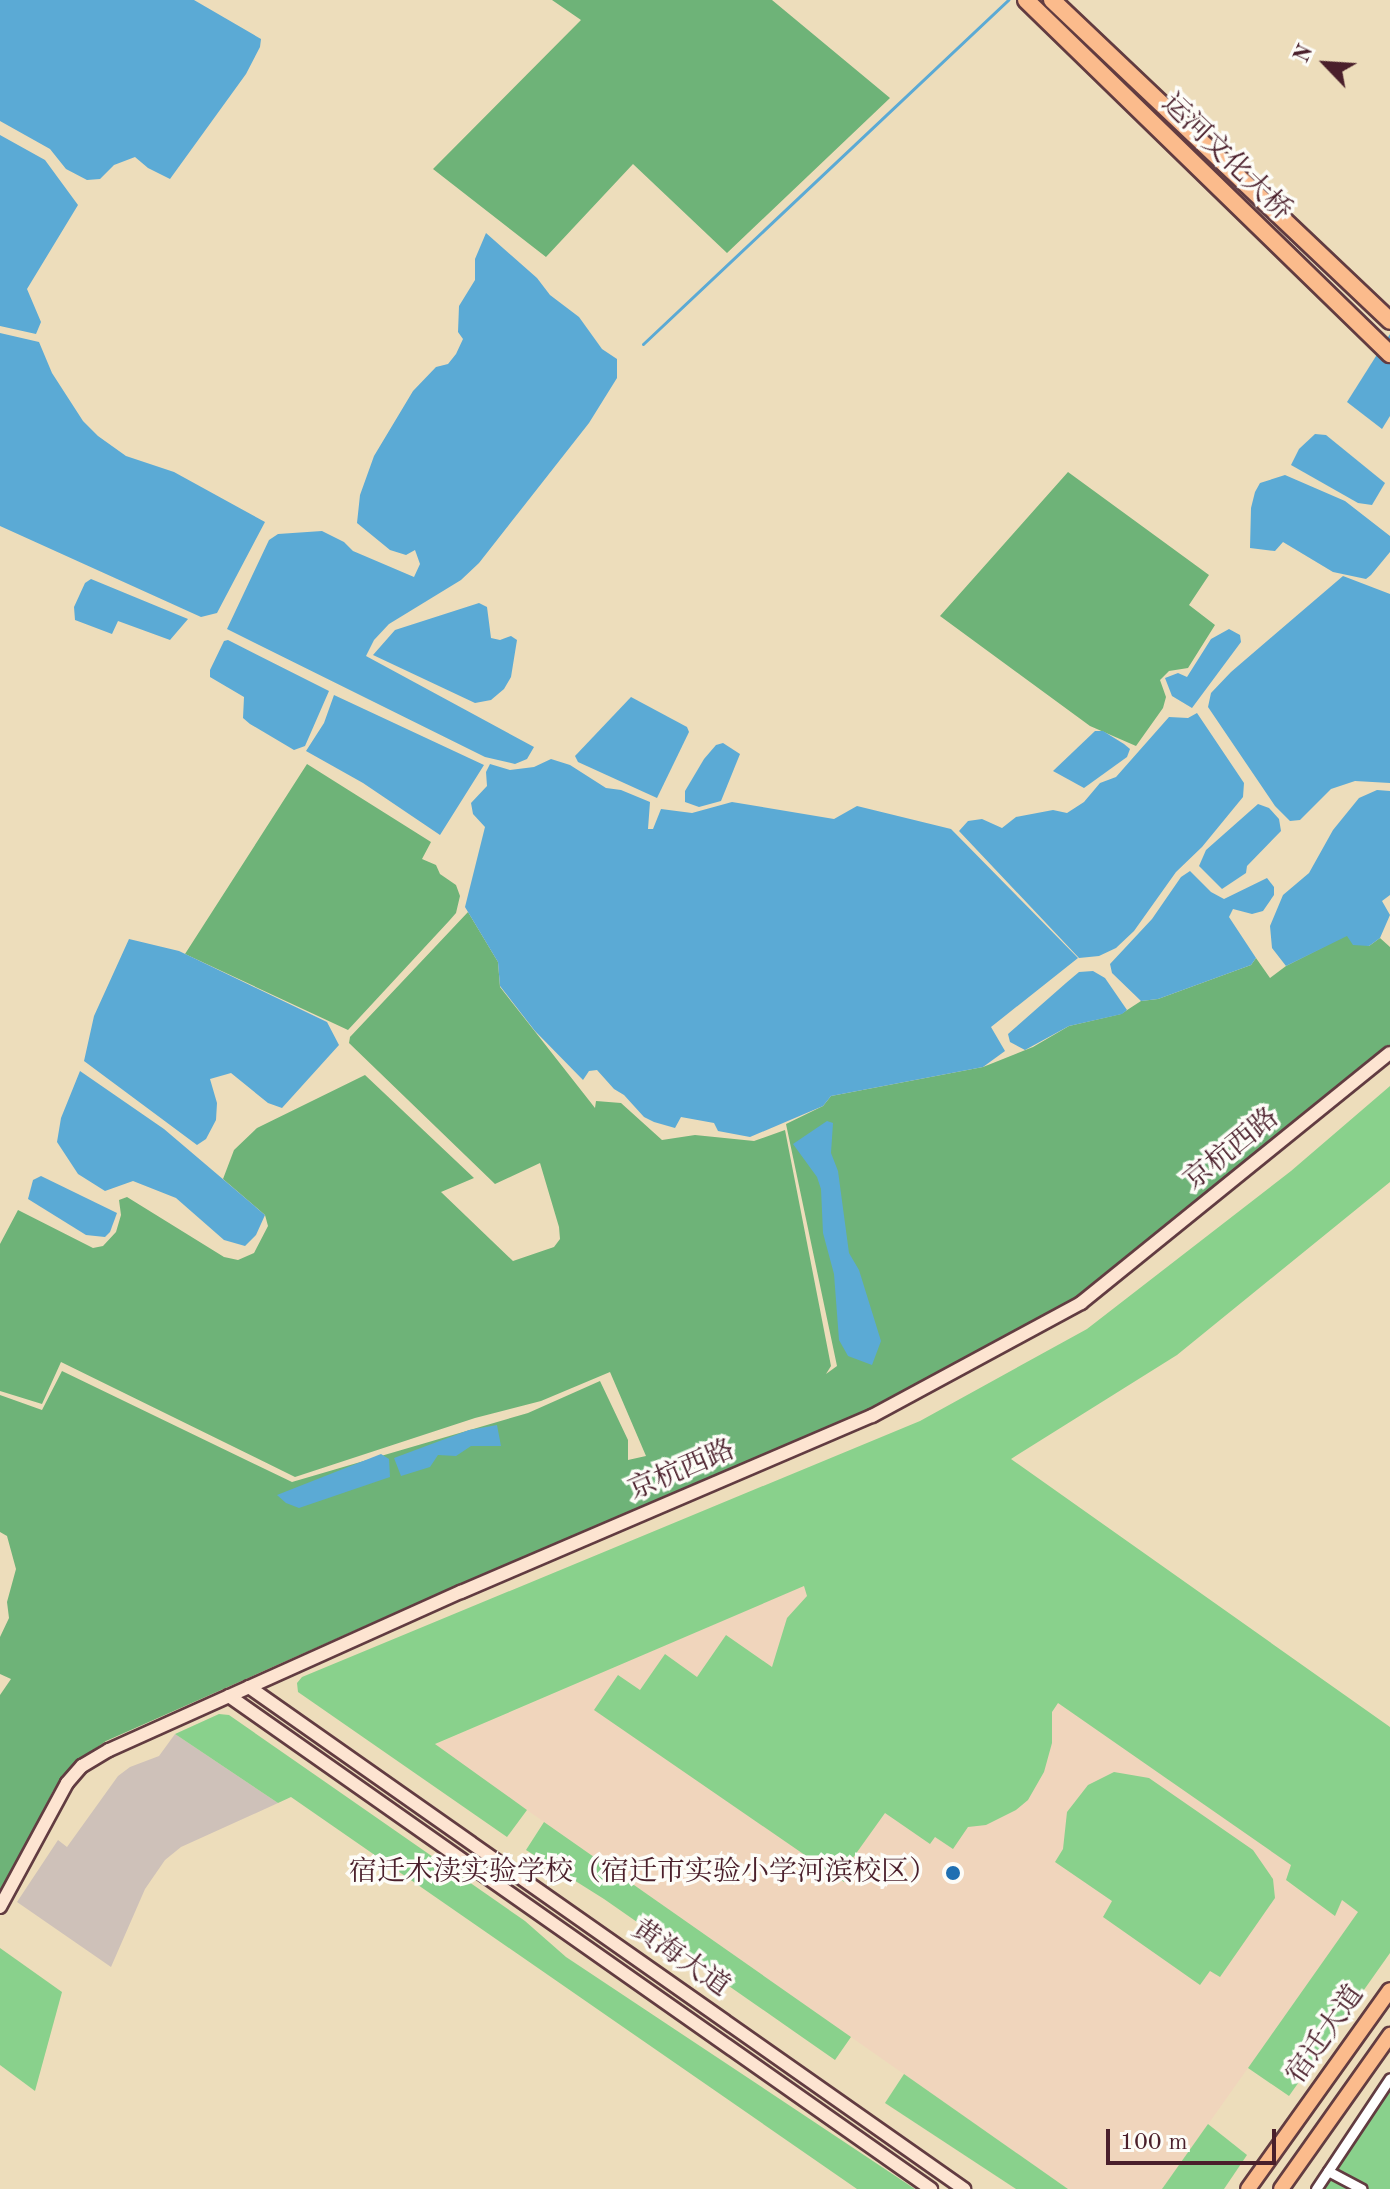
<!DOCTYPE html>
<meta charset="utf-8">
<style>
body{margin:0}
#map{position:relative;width:1390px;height:2189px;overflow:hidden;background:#edddbb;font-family:"Old Standard TT","Noto Serif SC",serif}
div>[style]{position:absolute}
.built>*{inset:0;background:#f0d5bc}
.industrial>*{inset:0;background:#cec1b9}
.green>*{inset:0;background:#89d18c}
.forest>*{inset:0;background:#6eb378}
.water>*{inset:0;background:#5baad5}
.stream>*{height:3px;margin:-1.5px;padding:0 1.5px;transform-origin:1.5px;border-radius:1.5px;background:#5baad5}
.roads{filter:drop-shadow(2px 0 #623c41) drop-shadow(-2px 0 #623c41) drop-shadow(0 2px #623c41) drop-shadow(0 -2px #623c41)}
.minor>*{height:9px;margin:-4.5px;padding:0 4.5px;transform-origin:4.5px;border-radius:4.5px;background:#fff}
.secondary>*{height:12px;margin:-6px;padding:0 6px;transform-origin:6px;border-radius:6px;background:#fde4d1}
.primary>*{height:14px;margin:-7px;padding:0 7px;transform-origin:7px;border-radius:7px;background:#fbbb8c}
.trunk>*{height:16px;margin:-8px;padding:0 8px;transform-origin:8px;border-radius:8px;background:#fbbb8c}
.dots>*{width:22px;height:22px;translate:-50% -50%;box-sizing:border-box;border:4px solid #fdfcf7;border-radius:50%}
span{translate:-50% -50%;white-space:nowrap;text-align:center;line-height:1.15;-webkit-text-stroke:7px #fdfcf7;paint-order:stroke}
.street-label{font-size:28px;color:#4a1f2b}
.poi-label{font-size:28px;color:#4a1f2b}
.right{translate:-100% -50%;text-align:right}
.north{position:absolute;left:1286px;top:24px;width:80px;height:80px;-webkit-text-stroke:6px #fdfcf7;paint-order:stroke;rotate:295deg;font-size:22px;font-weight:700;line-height:32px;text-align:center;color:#4a1f2b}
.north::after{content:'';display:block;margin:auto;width:28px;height:36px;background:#4a1f2b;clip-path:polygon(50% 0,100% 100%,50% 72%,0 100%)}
.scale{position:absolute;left:1106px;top:2129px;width:170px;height:36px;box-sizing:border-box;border:4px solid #4a1f2b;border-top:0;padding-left:10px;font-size:24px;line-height:28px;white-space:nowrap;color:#4a1f2b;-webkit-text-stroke:6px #fdfcf7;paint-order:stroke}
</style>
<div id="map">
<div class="built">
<div style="clip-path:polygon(857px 1563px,1292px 1865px,1286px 1881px,1334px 1915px,1342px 1900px,1359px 1912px,1162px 2189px,1068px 2189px,434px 1745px)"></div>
</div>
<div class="industrial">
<div style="clip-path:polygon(175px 1734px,278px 1803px,181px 1847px,165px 1860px,145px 1889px,111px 1967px,17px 1902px,58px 1840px,67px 1847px,118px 1776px,130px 1767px,159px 1756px)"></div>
</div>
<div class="green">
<div style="clip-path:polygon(1390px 1086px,1390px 1182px,1177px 1355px,1011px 1459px,1390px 1727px,1390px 1953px,1289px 2096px,1248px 2068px,1358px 1912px,1342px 1900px,1335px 1916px,1286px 1880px,1291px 1865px,1058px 1703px,1052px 1712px,1052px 1743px,1044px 1772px,1028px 1800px,1016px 1810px,986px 1825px,968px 1827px,953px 1849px,935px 1837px,930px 1844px,885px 1813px,845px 1869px,850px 1874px,844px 1882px,594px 1710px,618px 1675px,640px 1690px,665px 1654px,697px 1677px,726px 1635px,772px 1667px,787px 1618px,807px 1596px,804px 1586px,435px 1744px,527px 1810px,507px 1837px,298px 1692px,297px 1683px,302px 1677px,920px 1421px,1087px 1329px,1291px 1171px)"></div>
<div style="clip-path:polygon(219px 1714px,229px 1715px,525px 1921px,566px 1957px,915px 2189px,857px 2189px,291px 1797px,278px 1803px,175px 1734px)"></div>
<div style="clip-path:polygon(1114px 1772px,1149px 1778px,1253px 1850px,1273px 1879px,1275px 1898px,1220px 1977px,1210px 1971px,1200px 1985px,1103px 1917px,1112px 1901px,1055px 1862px,1063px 1849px,1067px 1812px,1088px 1785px)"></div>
<div style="clip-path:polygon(544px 1822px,851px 2037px,835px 2060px,604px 1899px,526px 1850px)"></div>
<div style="clip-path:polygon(0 1948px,62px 1992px,35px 2091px,0 2065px)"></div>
<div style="clip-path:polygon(904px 2074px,1068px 2189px,1016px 2189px,885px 2103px)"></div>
<div style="clip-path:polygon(1390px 2087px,1390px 2189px,1321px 2189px)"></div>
<div style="clip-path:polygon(1208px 2124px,1247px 2155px,1224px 2189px,1162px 2189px)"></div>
</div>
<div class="forest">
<div style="clip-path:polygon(552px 0,772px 0,890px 98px,727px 253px,633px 164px,546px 257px,433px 169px,581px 20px)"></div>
<div style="clip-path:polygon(1068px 472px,1209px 575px,1189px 605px,1215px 625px,1188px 668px,1169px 671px,1160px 680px,1166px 697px,1163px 708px,1136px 746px,1090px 726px,940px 616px)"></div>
<div style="clip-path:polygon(307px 764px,431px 842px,422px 859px,436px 865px,440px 874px,456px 885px,460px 896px,456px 913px,449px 921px,348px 1030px,185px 954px)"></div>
<div style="clip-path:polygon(468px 912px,498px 962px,500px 987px,595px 1108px,596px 1101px,621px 1103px,662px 1140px,695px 1135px,754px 1141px,785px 1130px,831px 1366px,826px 1374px,837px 1366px,786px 1124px,823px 1106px,831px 1096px,983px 1067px,1033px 1047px,1069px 1026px,1121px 1014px,1141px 1001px,1158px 999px,1251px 965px,1256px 958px,1270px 978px,1286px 966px,1347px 935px,1369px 946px,1380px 938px,1390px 947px,1390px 1046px,1073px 1301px,851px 1419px,437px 1594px,106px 1741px,77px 1761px,53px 1791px,0 1894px,0 1695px,11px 1679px,0 1674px,0 1637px,9px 1618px,7px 1602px,16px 1569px,7px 1536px,0 1532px,0 1395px,42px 1410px,62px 1371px,292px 1482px,528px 1413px,600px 1381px,628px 1440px,628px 1460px,646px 1456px,610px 1372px,541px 1401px,475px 1418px,295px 1477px,61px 1362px,42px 1404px,0 1391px,0 1244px,18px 1210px,93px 1248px,103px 1246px,116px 1232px,121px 1215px,119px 1200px,127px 1197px,224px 1257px,238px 1260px,254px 1253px,268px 1226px,265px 1215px,223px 1179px,234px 1150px,257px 1128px,365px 1075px,474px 1178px,441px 1192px,513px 1261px,554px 1247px,560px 1239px,559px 1227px,540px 1163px,495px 1184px,349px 1043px,350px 1037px)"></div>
</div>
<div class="water">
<div style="clip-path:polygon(0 0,194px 0,261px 39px,260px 47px,246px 74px,170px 179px,148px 168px,135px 157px,114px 165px,100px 179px,87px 180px,66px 169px,50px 149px,0 121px)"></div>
<div style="clip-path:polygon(0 135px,45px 160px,78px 205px,27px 289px,41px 322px,36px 334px,0 326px)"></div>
<div style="clip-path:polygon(486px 233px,537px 278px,550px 295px,579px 317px,602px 349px,617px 359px,617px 378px,589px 423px,479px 563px,461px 580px,389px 624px,374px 640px,366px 656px,534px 747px,527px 759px,515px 764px,485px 757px,227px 629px,269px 540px,278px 534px,322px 531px,344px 542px,353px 551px,414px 577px,420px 564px,415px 550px,406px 555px,390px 550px,357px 523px,360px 495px,374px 456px,413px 391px,436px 367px,448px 364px,456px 354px,463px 339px,458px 332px,459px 306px,475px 280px,475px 259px)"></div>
<div style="clip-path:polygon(0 333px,39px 342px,52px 373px,83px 421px,98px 436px,126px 456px,174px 472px,265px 522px,217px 613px,201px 617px,0 526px)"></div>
<div style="clip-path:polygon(1390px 334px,1390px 416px,1382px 429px,1347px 402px)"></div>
<div style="clip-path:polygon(1315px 434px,1326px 435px,1385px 483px,1372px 505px,1358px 503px,1291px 465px,1299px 449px)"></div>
<div style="clip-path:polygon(1285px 475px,1345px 501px,1390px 536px,1390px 552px,1371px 575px,1366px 579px,1333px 572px,1283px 542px,1275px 551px,1250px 548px,1251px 508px,1255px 492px,1260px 483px)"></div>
<div style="clip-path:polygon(1343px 576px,1390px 594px,1390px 783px,1355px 781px,1331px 789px,1300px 820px,1290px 821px,1275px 806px,1208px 707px,1211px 693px,1231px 672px)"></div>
<div style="clip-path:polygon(91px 579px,188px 619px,170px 640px,118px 621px,112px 634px,75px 620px,74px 607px,85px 583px)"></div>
<div style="clip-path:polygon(479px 603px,487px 607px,491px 638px,500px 640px,511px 636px,517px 640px,511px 677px,504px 689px,491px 700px,475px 703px,373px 655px,395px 630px)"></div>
<div style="clip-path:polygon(1229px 629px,1240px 635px,1241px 642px,1192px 708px,1172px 696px,1165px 678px,1178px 673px,1187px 677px,1211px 639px)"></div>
<div style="clip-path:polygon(228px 640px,329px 691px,305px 746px,294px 750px,250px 724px,243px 718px,244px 697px,210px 677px,210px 670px,224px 641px)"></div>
<div style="clip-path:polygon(334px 695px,484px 765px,440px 835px,363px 783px,306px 751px,324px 723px)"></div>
<div style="clip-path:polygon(631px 697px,687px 727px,689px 732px,657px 798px,578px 762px,575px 756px)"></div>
<div style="clip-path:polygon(1197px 713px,1244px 783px,1243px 797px,1202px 847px,1176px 872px,1134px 931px,1116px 948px,1099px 956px,1079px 958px,959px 831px,968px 821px,982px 819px,1002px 828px,1016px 817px,1053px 810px,1067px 813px,1084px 802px,1100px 783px,1116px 777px,1169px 717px,1188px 718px)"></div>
<div style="clip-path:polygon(1095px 731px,1103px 731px,1124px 744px,1130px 749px,1127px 757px,1084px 788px,1053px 771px)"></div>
<div style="clip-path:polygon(723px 743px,740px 754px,721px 801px,699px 807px,685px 802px,685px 791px,704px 759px,716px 745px)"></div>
<div style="clip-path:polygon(551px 759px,570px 765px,606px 788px,621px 790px,650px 802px,648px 829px,653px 829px,661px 809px,692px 813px,732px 802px,834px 819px,857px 806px,951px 829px,1078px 958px,991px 1027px,1005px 1051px,983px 1067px,831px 1096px,823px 1106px,750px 1137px,718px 1131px,714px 1123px,681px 1117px,675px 1128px,654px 1122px,644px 1117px,624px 1095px,614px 1089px,597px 1070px,589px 1071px,583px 1080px,535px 1031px,500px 986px,498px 962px,465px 907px,485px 827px,473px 814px,471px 803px,487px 786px,486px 772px,490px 764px,510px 770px,534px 767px)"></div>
<div style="clip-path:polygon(1377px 790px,1390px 791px,1390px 895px,1382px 901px,1390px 915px,1380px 938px,1369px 946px,1353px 945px,1347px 936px,1286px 966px,1272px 948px,1270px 926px,1283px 895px,1309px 873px,1333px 830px,1359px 798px)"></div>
<div style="clip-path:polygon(1258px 804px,1269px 808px,1279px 819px,1281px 831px,1247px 866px,1246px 873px,1222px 889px,1199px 866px,1206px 850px)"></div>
<div style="clip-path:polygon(1190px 871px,1211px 892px,1224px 899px,1267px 878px,1274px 887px,1274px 895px,1263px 911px,1252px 914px,1233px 909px,1229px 917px,1256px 958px,1251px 965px,1158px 999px,1141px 1001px,1112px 973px,1110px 964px,1152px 919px,1181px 877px)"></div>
<div style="clip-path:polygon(129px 939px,179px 951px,327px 1022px,339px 1045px,282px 1108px,268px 1103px,231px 1073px,210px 1079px,217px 1103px,216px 1120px,206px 1139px,197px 1145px,84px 1061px,94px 1016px)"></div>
<div style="clip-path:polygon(1093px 971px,1105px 978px,1127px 1010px,1122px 1014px,1069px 1026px,1025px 1050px,1010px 1042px,1008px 1034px,1066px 983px,1079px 972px)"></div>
<div style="clip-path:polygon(80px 1071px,164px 1129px,265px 1215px,256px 1235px,245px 1246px,224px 1240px,176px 1198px,133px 1181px,105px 1191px,78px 1174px,57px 1142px,61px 1118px)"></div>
<div style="clip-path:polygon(827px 1121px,833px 1123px,831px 1153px,838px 1171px,849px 1253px,859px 1270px,881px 1341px,872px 1365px,848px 1356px,839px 1340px,834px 1274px,823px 1233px,821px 1189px,817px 1177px,793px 1144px)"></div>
<div style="clip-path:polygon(41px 1176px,117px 1213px,110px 1232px,105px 1237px,86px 1235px,28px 1199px,33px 1180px)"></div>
<div style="clip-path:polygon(497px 1425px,501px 1446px,471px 1446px,456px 1456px,438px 1455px,430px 1467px,401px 1476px,394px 1458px,469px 1430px)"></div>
<div style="clip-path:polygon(381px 1454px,389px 1459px,390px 1477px,299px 1508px,286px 1503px,277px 1495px)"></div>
</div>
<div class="stream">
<div style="left:643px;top:344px;width:502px;rotate:-43.3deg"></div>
</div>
<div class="roads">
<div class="minor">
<div style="left:1328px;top:2171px;width:38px;rotate:28deg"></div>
<div style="left:1316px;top:2189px;width:133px;rotate:-56.3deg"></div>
</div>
<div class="secondary">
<div style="left:249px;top:1687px;width:874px;rotate:35.07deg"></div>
<div style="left:229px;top:1696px;width:858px;rotate:35.08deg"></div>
<div style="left:0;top:1907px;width:141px;rotate:-61.6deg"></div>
<div style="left:67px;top:1783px;width:23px;rotate:-49deg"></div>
<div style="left:82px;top:1766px;width:31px;rotate:-31deg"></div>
<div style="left:109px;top:1750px;width:386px;rotate:-24.2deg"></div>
<div style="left:461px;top:1592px;width:447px;rotate:-23.2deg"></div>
<div style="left:872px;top:1416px;width:238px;rotate:-28.4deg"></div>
<div style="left:1081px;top:1303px;width:397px;rotate:-39deg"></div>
</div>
<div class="primary">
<div style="left:1248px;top:2189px;width:244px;rotate:-54.5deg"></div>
<div style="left:1281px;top:2189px;width:189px;rotate:-54.7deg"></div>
</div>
<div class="trunk">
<div style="left:1026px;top:0;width:508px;rotate:44.2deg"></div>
<div style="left:1052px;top:0;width:466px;rotate:43.5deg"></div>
</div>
</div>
<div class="dots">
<div style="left:953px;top:1873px;background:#1f6fb2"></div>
</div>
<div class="street-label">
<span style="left:1226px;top:158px;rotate:44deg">运河文化大桥</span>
<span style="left:1232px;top:1150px;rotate:-39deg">京杭西路</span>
<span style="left:682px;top:1471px;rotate:-23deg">京杭西路</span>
<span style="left:680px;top:1959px;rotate:35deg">黄海大道</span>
<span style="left:1326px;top:2035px;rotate:-55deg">宿迁大道</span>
</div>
<div class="poi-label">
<span class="right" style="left:937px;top:1873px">宿迁木渎实验学校（宿迁市实验小学河滨校区）</span>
</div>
<div class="north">N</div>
<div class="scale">100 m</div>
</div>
